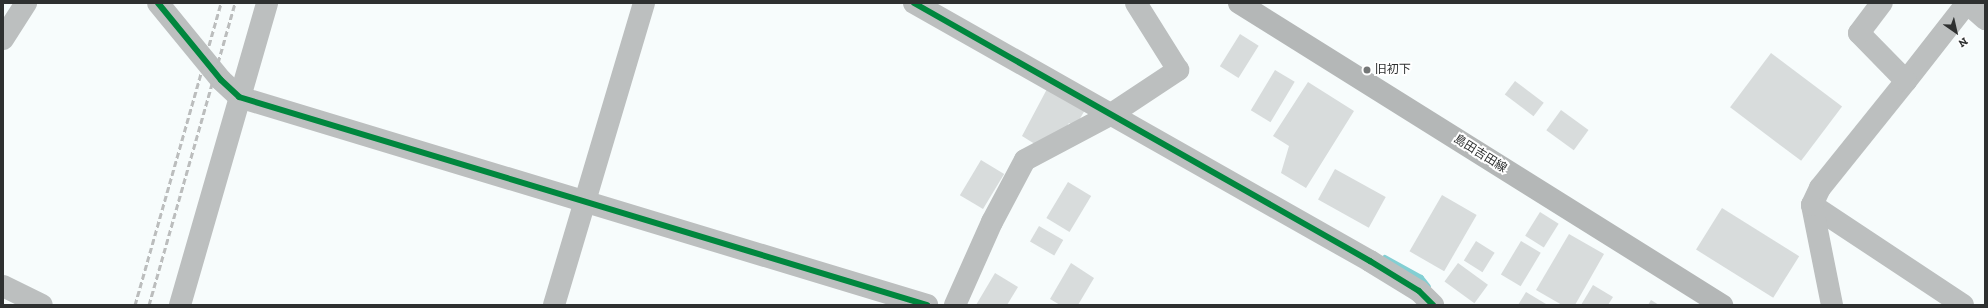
<!DOCTYPE html>
<meta charset="utf-8">
<style>
body{margin:0}
#map{position:relative;width:1988px;height:308px;overflow:hidden;background:#f7fcfc;font-family:"Zilla Slab","Noto Sans JP",serif}
div>[style]{position:absolute}
.stream>*{height:6px;margin:-3px;padding:0 3px;transform-origin:3px;border-radius:3px;background:#82cfd3}
.building>*{inset:0;background:#d8dcdc;transform-origin:0 0}
.minor>*{height:22px;margin:-11px;padding:0 11px;transform-origin:11px;border-radius:11px;background:#bcbfbf}
.major>*{height:22px;margin:-11px;padding:0 11px;transform-origin:11px;border-radius:11px;background:#b4b7b7}
.rail>*{height:3px;margin-top:-1.5px;transform-origin:0;background:repeating-linear-gradient(90deg,#bbbdbd 0 6px,transparent 0 9px)}
.cycleway>*{height:6px;margin:-3px;padding:0 3px;transform-origin:3px;border-radius:3px;background:#00873e}
.dots>*{width:11px;height:11px;translate:-50% -50%;box-sizing:border-box;border:2px solid #fff;border-radius:50%}
span{translate:-50% -50%;white-space:nowrap;text-align:center;line-height:1.15;-webkit-text-stroke:4px #fff;paint-order:stroke}
.poi-label{font-size:12px;color:#2e3030}
.left{translate:0 -50%;text-align:left}
.street-label{font-size:12px;color:#2e3030}
.frame{position:absolute;inset:0;border:4px solid #2e3030;pointer-events:none}
.north{position:absolute;left:1936px;top:12px;width:40px;height:40px;-webkit-text-stroke:3px #fff;paint-order:stroke;rotate:146deg;font-size:11px;font-weight:700;line-height:16px;text-align:center;color:#2e3030}
.north::after{content:'';display:block;margin:auto;width:14px;height:18px;background:#2e3030;clip-path:polygon(50% 0,100% 100%,50% 72%,0 100%)}
</style>
<div id="map">
<div class="stream">
<div style="left:1385px;top:258px;width:41px;rotate:29.1deg"></div>
<div style="left:1421px;top:278px;width:11px;rotate:52deg"></div>
</div>
<div class="building">
<div style="left:1240px;top:34px;width:22px;height:38px;rotate:32deg"></div>
<div style="left:1771px;top:53px;width:89px;height:68px;rotate:37deg"></div>
<div style="left:1275px;top:70px;width:23px;height:47px;rotate:31deg"></div>
<div style="left:1515px;top:81px;width:36px;height:17px;rotate:37deg"></div>
<div style="clip-path:polygon(1308px 82px,1354px 111px,1306px 188px,1281px 173px,1289px 146px,1273px 136px)"></div>
<div style="clip-path:polygon(1047px 89px,1085px 110px,1075px 127px,1069px 123px,1061px 135px,1038px 146px,1022px 136px)"></div>
<div style="left:1561px;top:110px;width:34px;height:25px;rotate:36deg"></div>
<div style="left:981px;top:160px;width:27px;height:41px;rotate:31deg"></div>
<div style="left:1335px;top:169px;width:58px;height:35px;rotate:29deg"></div>
<div style="left:1068px;top:182px;width:27px;height:42px;rotate:31deg"></div>
<div style="left:1442px;top:195px;width:40px;height:65px;rotate:30deg"></div>
<div style="left:1722px;top:208px;width:91px;height:49px;rotate:32deg"></div>
<div style="left:1540px;top:212px;width:22px;height:28px;rotate:32deg"></div>
<div style="left:1039px;top:226px;width:28px;height:18px;rotate:30deg"></div>
<div style="clip-path:polygon(1569px 234px,1604px 254px,1575px 305px,1562px 305px,1536px 290px)"></div>
<div style="left:1476px;top:241px;width:22px;height:23px;rotate:32deg"></div>
<div style="left:1521px;top:241px;width:23px;height:39px;rotate:31deg"></div>
<div style="clip-path:polygon(1071px 263px,1094px 278px,1078px 305px,1060px 305px,1050px 299px)"></div>
<div style="left:1458px;top:263px;width:37px;height:23px;rotate:36deg"></div>
<div style="clip-path:polygon(995px 273px,1018px 287px,1007px 305px,976px 305px)"></div>
<div style="clip-path:polygon(1593px 285px,1613px 297px,1608px 305px,1581px 305px)"></div>
<div style="clip-path:polygon(1526px 292px,1546px 304px,1545px 305px,1518px 305px)"></div>
<div style="clip-path:polygon(1651px 300px,1659px 305px,1648px 305px)"></div>
</div>
<div class="minor">
<div style="left:158px;top:3px;width:99px;rotate:50.7deg"></div>
<div style="left:221px;top:80px;width:25px;rotate:43deg"></div>
<div style="left:239px;top:97px;width:719px;rotate:16.82deg"></div>
<div style="left:914px;top:3px;width:524px;rotate:29.5deg"></div>
<div style="left:1370px;top:261px;width:57px;rotate:31.5deg"></div>
<div style="left:1419px;top:291px;width:20px;rotate:45deg"></div>
<div style="left:1968px;top:4px;width:23px;rotate:41deg"></div>
<div style="left:3px;top:39px;width:43px;rotate:-57.4deg"></div>
<div style="left:1906px;top:81px;width:99px;rotate:-52deg"></div>
<div style="left:1812px;top:205px;width:181px;rotate:33.5deg"></div>
<div style="left:3px;top:286px;width:43px;rotate:26deg"></div>
<div style="left:180px;top:305px;width:314px;rotate:-73.9deg"></div>
<div style="left:554px;top:305px;width:315px;rotate:-73.4deg"></div>
<div style="left:955px;top:305px;width:91px;rotate:-66deg"></div>
<div style="left:992px;top:222px;width:70px;rotate:-62deg"></div>
<div style="left:1025px;top:160px;width:96px;rotate:-27.9deg"></div>
<div style="left:1110px;top:115px;width:82px;rotate:-33.5deg"></div>
<div style="left:1178px;top:70px;width:79px;rotate:-122.1deg"></div>
<div style="left:1832px;top:305px;width:102px;rotate:-101.3deg"></div>
<div style="left:1812px;top:205px;width:19px;rotate:-65deg"></div>
<div style="left:1820px;top:188px;width:137px;rotate:-51.2deg"></div>
<div style="left:1906px;top:81px;width:67px;rotate:-134.4deg"></div>
<div style="left:1859px;top:33px;width:38px;rotate:-53deg"></div>
</div>
<div class="major">
<div style="left:1239px;top:3px;width:570px;rotate:32.02deg"></div>
</div>
<div class="rail">
<div style="left:135px;top:305px;width:314px;rotate:-74.1deg"></div>
<div style="left:149px;top:305px;width:314px;rotate:-74.1deg"></div>
</div>
<div class="cycleway">
<div style="left:158px;top:3px;width:99px;rotate:50.7deg"></div>
<div style="left:221px;top:80px;width:25px;rotate:43deg"></div>
<div style="left:239px;top:97px;width:719px;rotate:16.82deg"></div>
<div style="left:914px;top:3px;width:524px;rotate:29.5deg"></div>
<div style="left:1370px;top:261px;width:57px;rotate:31.5deg"></div>
<div style="left:1419px;top:291px;width:20px;rotate:45deg"></div>
</div>
<div class="dots">
<div style="left:1367px;top:70px;background:#747777"></div>
</div>
<div class="poi-label">
<span class="left" style="left:1375px;top:70px">旧初下</span>
</div>
<div class="street-label">
<span style="left:1480px;top:154px;rotate:32deg">島田吉田線</span>
</div>
<div class="frame"></div>
<div class="north">N</div>
</div>
